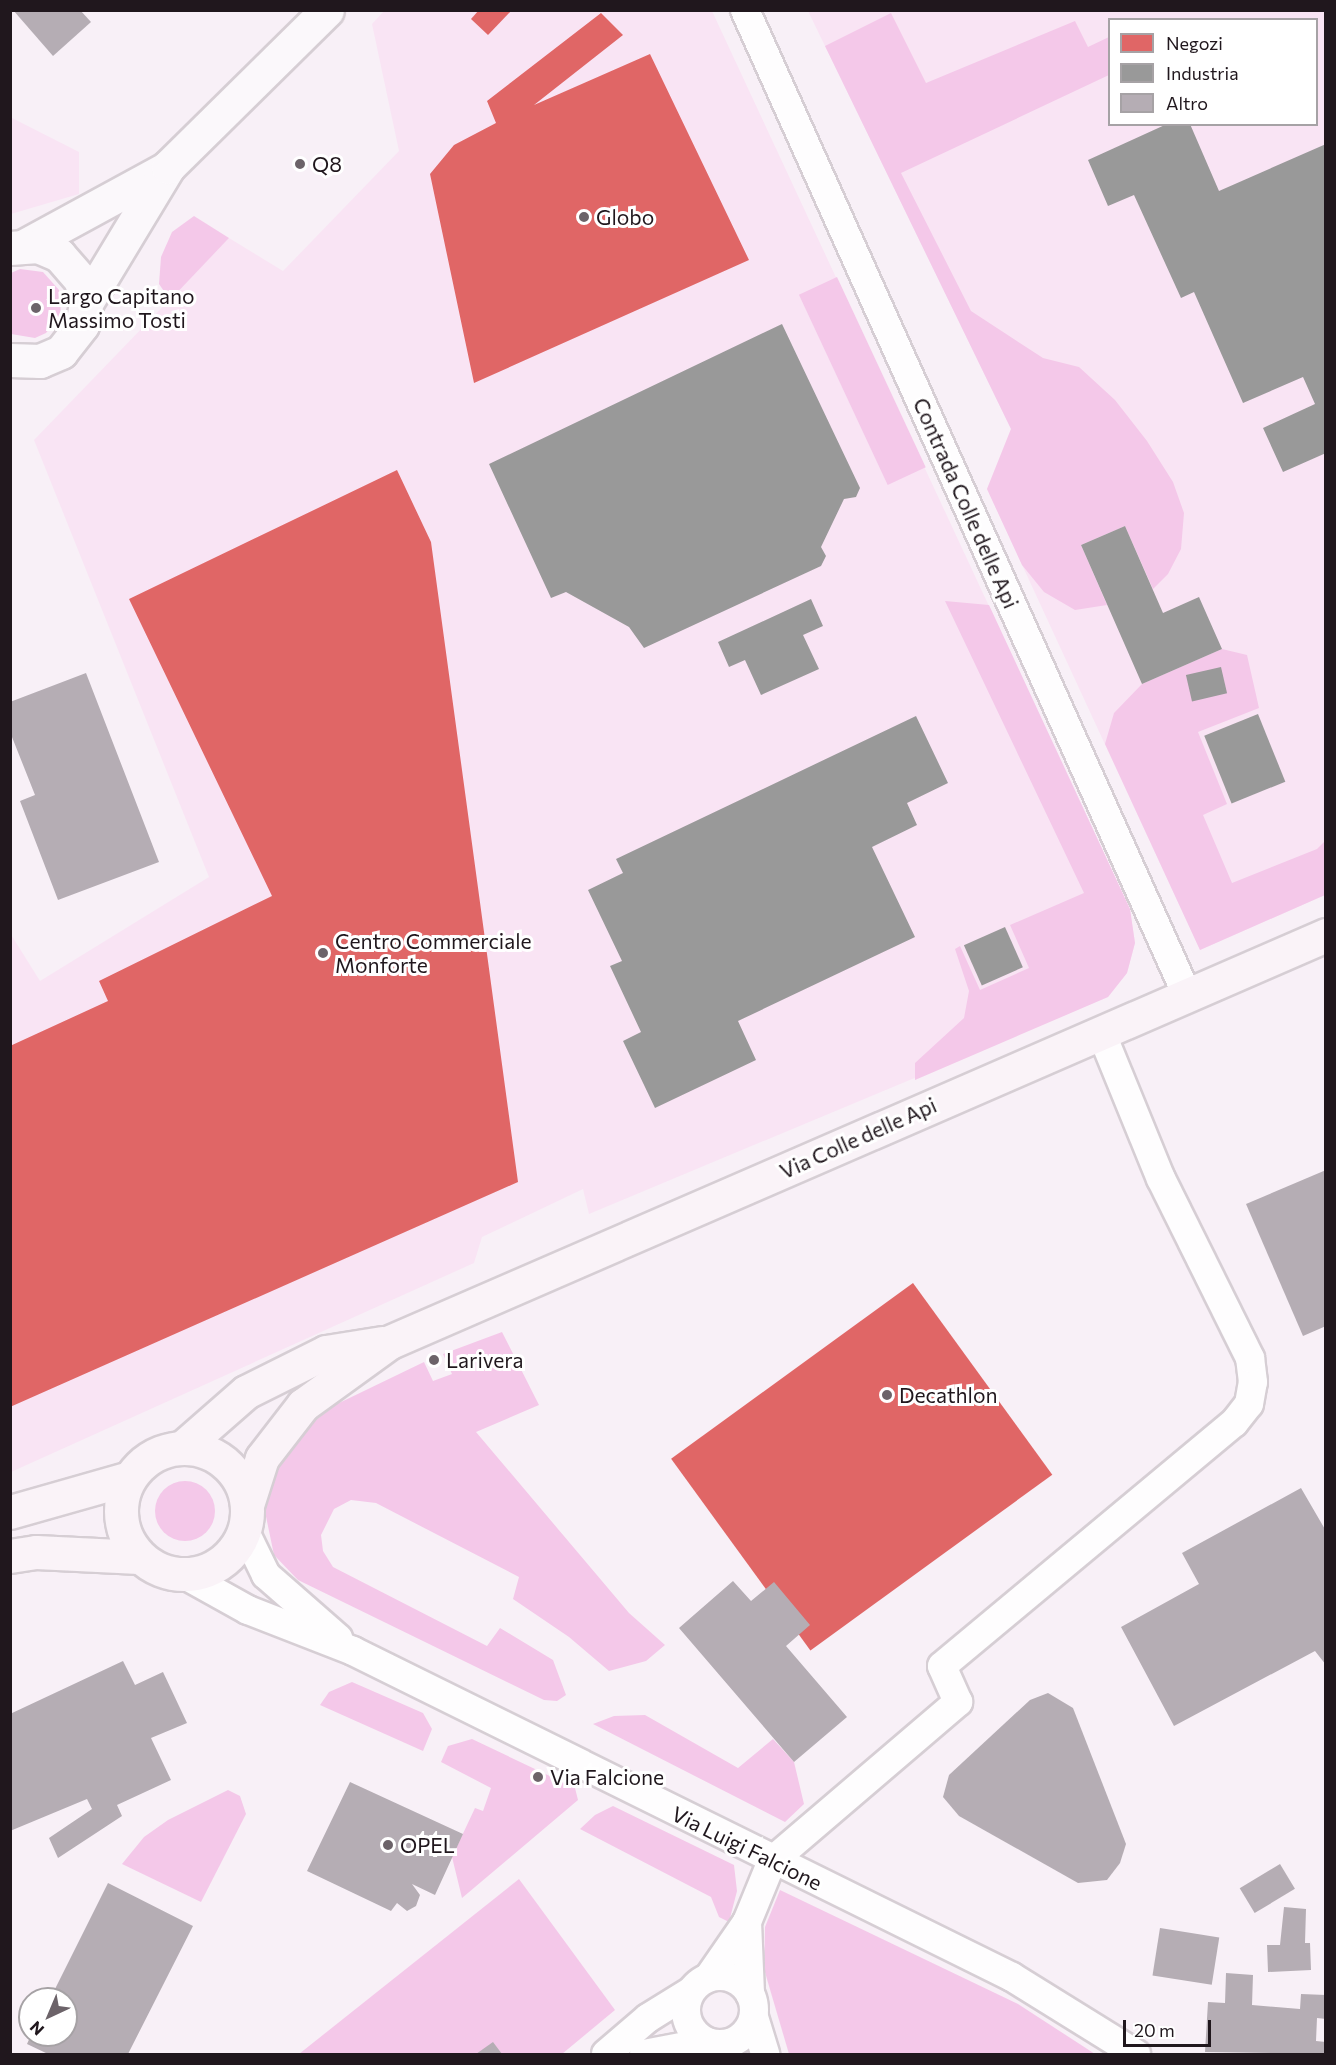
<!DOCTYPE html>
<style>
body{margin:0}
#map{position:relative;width:1336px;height:2065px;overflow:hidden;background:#f8f0f7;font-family:Commissioner,sans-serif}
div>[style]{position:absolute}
.built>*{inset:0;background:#f9e4f4}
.green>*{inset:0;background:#f4c8e9;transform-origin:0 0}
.round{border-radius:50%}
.shops>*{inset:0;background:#e06666;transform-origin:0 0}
.industry>*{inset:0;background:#999;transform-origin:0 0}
.building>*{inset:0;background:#b5adb4;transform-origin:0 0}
.roads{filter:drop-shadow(2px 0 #d6ced4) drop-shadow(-2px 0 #d6ced4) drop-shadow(0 2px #d6ced4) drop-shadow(0 -2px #d6ced4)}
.minor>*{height:28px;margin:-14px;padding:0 14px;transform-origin:14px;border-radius:14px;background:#fefdfe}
.minor>.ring{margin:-14px;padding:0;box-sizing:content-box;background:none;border:28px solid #fefdfe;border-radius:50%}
.secondary>*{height:33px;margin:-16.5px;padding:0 16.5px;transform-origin:16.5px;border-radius:16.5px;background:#fbf8fb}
.primary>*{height:33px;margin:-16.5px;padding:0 16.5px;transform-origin:16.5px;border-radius:16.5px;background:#faf3f8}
.primary>.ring{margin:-16.5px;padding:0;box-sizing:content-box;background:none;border:33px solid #faf3f8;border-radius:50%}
.dots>*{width:16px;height:16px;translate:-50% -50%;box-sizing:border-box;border:3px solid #fff;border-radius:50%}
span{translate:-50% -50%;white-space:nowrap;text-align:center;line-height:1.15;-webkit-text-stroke:6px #fff;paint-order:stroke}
.poi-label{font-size:21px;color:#20171d}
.left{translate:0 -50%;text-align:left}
.street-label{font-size:21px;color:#20171d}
.frame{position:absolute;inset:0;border:12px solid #20171d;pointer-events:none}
.legend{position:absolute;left:1108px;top:18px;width:210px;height:108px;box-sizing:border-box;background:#fff;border:2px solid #a6a2a5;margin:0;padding:8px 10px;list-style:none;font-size:18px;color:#20171d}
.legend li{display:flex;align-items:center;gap:12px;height:30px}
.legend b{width:30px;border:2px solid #a6a2a5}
.north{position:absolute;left:18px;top:1987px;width:60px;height:60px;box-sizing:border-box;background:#fff;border:2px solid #a6a2a5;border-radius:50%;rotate:224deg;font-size:16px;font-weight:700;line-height:24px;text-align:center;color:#20171d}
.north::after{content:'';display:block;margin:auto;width:21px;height:27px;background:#6c6369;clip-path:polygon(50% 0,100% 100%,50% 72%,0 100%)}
.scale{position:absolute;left:1123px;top:2020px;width:88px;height:27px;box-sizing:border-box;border:3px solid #20171d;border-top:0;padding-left:8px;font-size:18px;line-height:21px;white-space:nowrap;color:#20171d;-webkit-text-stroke:4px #fff;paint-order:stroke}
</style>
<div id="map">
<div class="built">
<div style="clip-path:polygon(384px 11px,712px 11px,1130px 909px,1135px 943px,1127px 973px,1108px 997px,589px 1214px,583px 1189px,482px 1237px,474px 1263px,11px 1472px,10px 933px,40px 981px,209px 877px,34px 440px,229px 238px,283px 271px,399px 151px,372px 24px)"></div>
<div style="clip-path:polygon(evenodd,808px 11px,1325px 11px,1325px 895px,1200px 950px,987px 489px,1011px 429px,808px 11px,1110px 20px,1316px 20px,1316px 124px,1110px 124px,1110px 20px)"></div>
<div style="clip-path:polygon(10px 117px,79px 152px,79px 194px,11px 214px)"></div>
</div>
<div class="green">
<div style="clip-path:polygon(891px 13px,926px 83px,1075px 21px,1088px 47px,1109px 37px,1109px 75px,901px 173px,971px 311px,1043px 358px,1079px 367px,1115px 400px,1147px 441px,1173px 482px,1184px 513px,1181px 549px,1168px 574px,1153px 589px,1125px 526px,1081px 545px,1107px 605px,1075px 610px,1044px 592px,1022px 565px,987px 489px,1011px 429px,825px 46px)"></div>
<div style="clip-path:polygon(194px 216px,229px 238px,170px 300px,159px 284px,161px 257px,172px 232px)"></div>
<div style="clip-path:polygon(20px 269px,43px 272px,59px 290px,61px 314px,46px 333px,35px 338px,11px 334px,11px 273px)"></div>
<div style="left:837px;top:277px;width:210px;height:42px;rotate:65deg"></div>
<div style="clip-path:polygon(945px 601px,989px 605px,1130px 909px,1135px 943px,1127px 973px,1108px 997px,915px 1080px,915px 1063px,964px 1018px,969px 991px,955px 949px,960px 946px,980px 990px,1029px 968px,1010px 925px,1084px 893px)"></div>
<div style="clip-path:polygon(1222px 649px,1247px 655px,1259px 708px,1198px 732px,1227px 804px,1203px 815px,1232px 883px,1317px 849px,1325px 841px,1325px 895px,1200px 950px,1105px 744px,1114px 713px,1142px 684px)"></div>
<div style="clip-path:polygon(502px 1332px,539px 1405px,476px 1432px,629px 1613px,665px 1645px,646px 1661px,609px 1671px,569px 1637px,513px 1599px,519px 1577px,376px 1503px,351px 1500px,334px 1509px,321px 1535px,323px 1551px,333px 1567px,487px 1646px,500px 1628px,553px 1660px,566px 1695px,557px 1701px,544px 1700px,298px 1580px,274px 1555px,263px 1502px,274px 1469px,293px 1437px,337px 1404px,424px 1362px,433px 1381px,452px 1374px,443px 1354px)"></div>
<div class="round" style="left:155px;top:1481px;width:60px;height:60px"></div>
<div style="clip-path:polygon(352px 1682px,423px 1713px,432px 1729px,423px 1751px,320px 1705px,329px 1692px)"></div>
<div style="clip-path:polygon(645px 1715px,738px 1768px,773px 1739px,794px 1762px,804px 1804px,785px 1822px,593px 1724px,614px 1716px)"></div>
<div style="clip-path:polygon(472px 1739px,575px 1788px,578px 1800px,462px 1898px,452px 1857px,475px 1808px,483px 1811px,491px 1788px,441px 1762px,448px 1746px)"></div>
<div style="clip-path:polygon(228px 1790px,240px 1796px,246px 1814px,201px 1902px,122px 1864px,144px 1837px,168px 1820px)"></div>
<div style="clip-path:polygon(613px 1806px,734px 1865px,737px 1891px,729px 1922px,719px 1917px,711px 1897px,580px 1829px,595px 1815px)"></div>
<div style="clip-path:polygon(519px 1879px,615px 2010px,562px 2054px,299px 2054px)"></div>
<div style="clip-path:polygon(780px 1890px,1018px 2004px,1095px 2054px,789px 2054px,764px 1969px,765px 1927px)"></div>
</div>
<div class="shops">
<div style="clip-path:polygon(479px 10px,512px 10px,488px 35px,471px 19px)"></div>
<div style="clip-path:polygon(601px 13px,623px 35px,534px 105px,650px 54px,749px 260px,474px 383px,430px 174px,454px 145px,496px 123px,487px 101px)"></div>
<div style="clip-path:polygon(397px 470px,431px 542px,518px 1182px,10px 1407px,10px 1046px,108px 1001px,99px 981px,272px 896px,129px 599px)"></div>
<div style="left:913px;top:1283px;width:237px;height:299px;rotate:54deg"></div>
</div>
<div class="industry">
<div style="clip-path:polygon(1167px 124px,1190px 124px,1219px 191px,1326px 144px,1326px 453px,1283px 472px,1263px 428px,1315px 404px,1303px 377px,1243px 403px,1194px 292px,1181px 298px,1134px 195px,1108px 206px,1088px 160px)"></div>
<div style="clip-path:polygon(782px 324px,860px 488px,856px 497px,844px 499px,821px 547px,826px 556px,821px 566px,644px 648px,629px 627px,566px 592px,551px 598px,489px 464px)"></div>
<div style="clip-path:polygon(1125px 526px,1163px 613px,1199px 597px,1222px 649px,1142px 684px,1081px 545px)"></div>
<div style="clip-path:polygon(811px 599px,823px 626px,803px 635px,819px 669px,761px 695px,745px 660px,729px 667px,718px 642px)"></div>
<div style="left:1221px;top:667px;width:27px;height:36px;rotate:77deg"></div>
<div style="left:1258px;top:714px;width:73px;height:58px;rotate:68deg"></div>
<div style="clip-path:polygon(916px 716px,948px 783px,907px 803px,917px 825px,872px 847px,915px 937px,738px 1021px,756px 1060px,655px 1108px,623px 1041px,641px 1032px,610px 966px,622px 961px,588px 890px,623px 873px,616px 859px)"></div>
<div style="left:1005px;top:927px;width:44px;height:45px;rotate:66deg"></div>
</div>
<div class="building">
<div style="clip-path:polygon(13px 10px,80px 10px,91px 22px,53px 56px)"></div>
<div style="clip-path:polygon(86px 673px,159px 862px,58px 900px,20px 801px,35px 795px,10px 732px,10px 702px)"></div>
<div style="clip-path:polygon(1326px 1170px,1326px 1326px,1303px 1336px,1246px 1204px)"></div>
<div style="clip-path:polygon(1301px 1488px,1326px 1531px,1326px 1665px,1315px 1651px,1174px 1726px,1121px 1627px,1199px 1584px,1182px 1553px)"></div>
<div style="clip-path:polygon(733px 1581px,751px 1601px,774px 1582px,810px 1625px,786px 1646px,847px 1717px,794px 1762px,679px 1628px)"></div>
<div style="clip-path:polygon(123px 1661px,135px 1685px,163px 1672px,187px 1723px,151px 1738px,171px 1780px,117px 1805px,122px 1816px,58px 1858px,49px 1838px,92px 1809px,87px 1799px,10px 1831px,10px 1714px)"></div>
<div style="clip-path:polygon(1048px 1693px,1073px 1708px,1126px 1844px,1120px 1863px,1107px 1880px,1078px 1883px,959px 1816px,943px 1797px,949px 1775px,1030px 1700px)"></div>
<div style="clip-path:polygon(350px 1782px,463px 1834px,435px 1895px,412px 1884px,420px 1895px,416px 1906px,407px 1911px,397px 1903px,391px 1911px,307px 1871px)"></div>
<div style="left:1280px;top:1864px;width:29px;height:47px;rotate:59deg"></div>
<div style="clip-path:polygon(108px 1883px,193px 1926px,128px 2054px,48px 2054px,27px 2044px,31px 2035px,66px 2035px,66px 1999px,50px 1999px)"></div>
<div style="clip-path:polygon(1284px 1907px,1306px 1909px,1305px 1943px,1310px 1943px,1311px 1970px,1268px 1972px,1267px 1945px,1280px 1945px)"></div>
<div style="left:1160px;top:1928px;width:60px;height:48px;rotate:9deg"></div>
<div style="clip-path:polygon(1226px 1973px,1253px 1975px,1252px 2005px,1300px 2009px,1301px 1994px,1326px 1995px,1326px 2019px,1317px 2018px,1316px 2041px,1326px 2042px,1326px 2054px,1205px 2052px,1208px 2002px,1225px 2003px)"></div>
<div style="clip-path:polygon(493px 2042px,502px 2054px,476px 2054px)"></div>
</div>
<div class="roads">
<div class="minor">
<div style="left:745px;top:10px;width:1080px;rotate:65.83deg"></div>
<div style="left:244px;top:1530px;width:50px;rotate:63.9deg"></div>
<div style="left:266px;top:1575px;width:96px;rotate:41.2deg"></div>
<div style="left:185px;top:1575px;width:72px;rotate:29.1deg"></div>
<div style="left:248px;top:1610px;width:113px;rotate:21.3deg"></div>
<div style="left:353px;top:1651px;width:735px;rotate:26.32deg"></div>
<div style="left:1012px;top:1977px;width:146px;rotate:31.8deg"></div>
<div style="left:747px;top:1922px;width:72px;rotate:87.6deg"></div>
<div class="ring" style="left:686px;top:1976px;width:40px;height:40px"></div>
<div style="left:709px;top:1977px;width:67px;rotate:-55.4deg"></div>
<div style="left:747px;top:1922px;width:66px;rotate:-67.7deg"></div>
<div style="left:772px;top:1861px;width:245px;rotate:-40.5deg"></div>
<div style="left:958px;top:1702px;width:39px;rotate:-114deg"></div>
<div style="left:942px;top:1666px;width:380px;rotate:-39.8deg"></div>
<div style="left:1234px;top:1423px;width:24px;rotate:-52deg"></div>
<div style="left:1249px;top:1404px;width:22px;rotate:-80deg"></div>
<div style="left:1253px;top:1382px;width:24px;rotate:-97deg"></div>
<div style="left:1250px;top:1358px;width:200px;rotate:-116.4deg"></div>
<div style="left:1161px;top:1179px;width:159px;rotate:-112.2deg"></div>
<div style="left:754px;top:2017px;width:39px;rotate:73deg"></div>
<div style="left:606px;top:2054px;width:55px;rotate:-40.6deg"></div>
<div style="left:648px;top:2018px;width:49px;rotate:-31.8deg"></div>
<div style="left:644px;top:2054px;width:64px;rotate:-10.8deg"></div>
</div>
<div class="secondary">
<div style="left:26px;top:245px;width:161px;rotate:-28.6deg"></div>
<div style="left:10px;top:248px;width:28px;rotate:-4deg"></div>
<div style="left:38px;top:246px;width:23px;rotate:23deg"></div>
<div style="left:59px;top:255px;width:33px;rotate:49deg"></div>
<div style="left:81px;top:280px;width:24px;rotate:78deg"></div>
<div style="left:86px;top:303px;width:22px;rotate:100deg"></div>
<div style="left:82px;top:325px;width:34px;rotate:128deg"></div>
<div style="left:61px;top:352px;width:23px;rotate:157deg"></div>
<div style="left:40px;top:361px;width:30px;rotate:-178deg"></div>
<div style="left:86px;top:303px;width:159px;rotate:-58.9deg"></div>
<div style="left:168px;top:167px;width:223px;rotate:-44.6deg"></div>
</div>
<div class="primary">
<div class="ring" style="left:121px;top:1448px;width:93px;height:93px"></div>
<div style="left:182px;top:1448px;width:85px;rotate:-41.2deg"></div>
<div style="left:246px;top:1392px;width:89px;rotate:-26.6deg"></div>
<div style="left:326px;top:1352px;width:57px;rotate:-9.1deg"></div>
<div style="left:247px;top:1505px;width:49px;rotate:-72.3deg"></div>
<div style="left:262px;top:1458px;width:67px;rotate:-52.3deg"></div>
<div style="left:303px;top:1405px;width:107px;rotate:-35.9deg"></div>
<div style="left:390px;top:1342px;width:1021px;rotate:-23.5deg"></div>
<div style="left:10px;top:1512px;width:124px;rotate:-15.9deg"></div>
<div style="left:10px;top:1556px;width:26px;rotate:-9deg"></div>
<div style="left:36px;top:1552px;width:103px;rotate:2.8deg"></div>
</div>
</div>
<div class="dots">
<div style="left:300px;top:164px;background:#6c6369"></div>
<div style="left:584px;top:217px;background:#6c6369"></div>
<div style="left:36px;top:308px;background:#6c6369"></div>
<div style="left:323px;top:953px;background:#6c6369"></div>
<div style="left:434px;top:1360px;background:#6c6369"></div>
<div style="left:887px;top:1395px;background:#6c6369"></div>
<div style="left:538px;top:1777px;background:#6c6369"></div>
<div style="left:388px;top:1845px;background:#6c6369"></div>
</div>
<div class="poi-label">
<span class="left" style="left:312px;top:164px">Q8</span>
<span class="left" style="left:596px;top:217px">Globo</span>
<span class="left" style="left:48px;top:308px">Largo Capitano<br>Massimo Tosti</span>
<span class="left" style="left:335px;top:953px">Centro Commerciale<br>Monforte</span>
<span class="left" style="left:446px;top:1360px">Larivera</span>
<span class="left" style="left:899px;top:1395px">Decathlon</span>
<span class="left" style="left:550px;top:1777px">Via Falcione</span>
<span class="left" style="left:400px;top:1845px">OPEL</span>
</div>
<div class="street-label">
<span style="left:966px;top:503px;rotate:66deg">Contrada Colle delle Api</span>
<span style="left:858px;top:1138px;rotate:-24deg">Via Colle delle Api</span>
<span style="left:747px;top:1848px;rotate:26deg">Via Luigi Falcione</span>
</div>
<div class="frame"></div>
<ul class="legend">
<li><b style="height:16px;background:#e06666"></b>Negozi</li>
<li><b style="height:16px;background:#999"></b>Industria</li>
<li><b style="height:16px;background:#b5adb4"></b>Altro</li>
</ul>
<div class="north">N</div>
<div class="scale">20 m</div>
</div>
